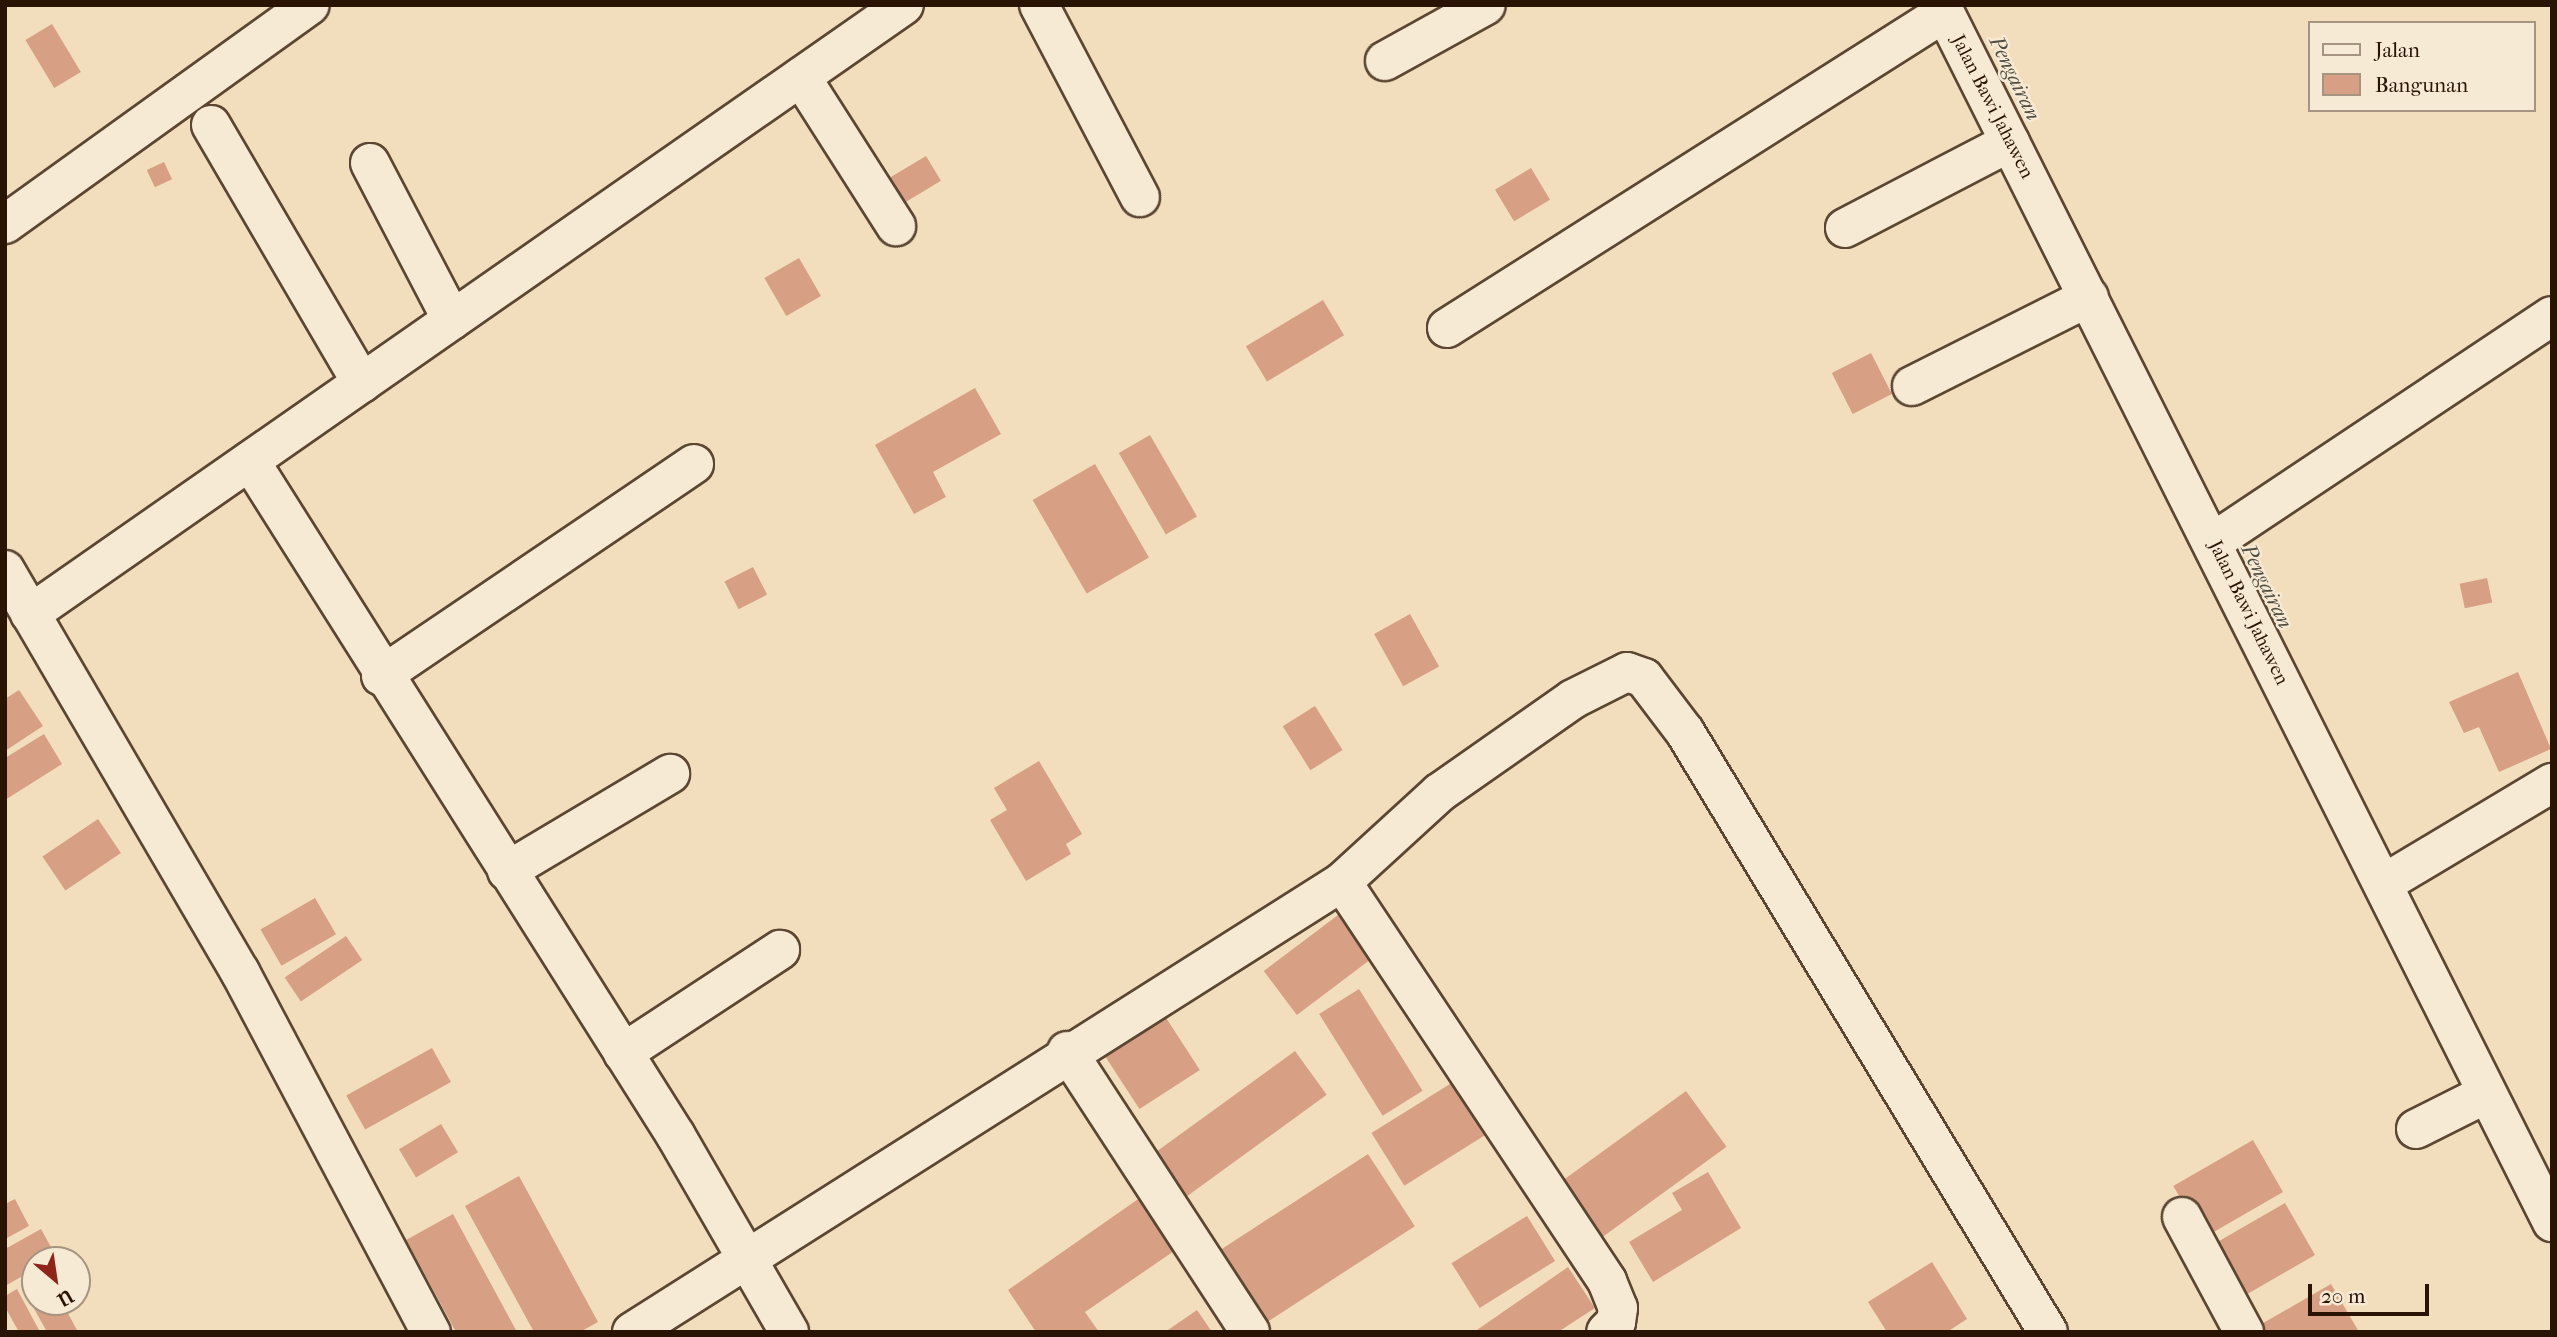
<!DOCTYPE html>
<style>
body{margin:0}
#map{position:relative;width:2557px;height:1337px;overflow:hidden;background:#f2debd;font-family:"IM FELL French Canon",serif}
div>[style]{position:absolute}
.building>*{inset:0;background:#d79f84;transform-origin:0 0}
.roads{filter:drop-shadow(2px 0 #5b4632) drop-shadow(-2px 0 #5b4632) drop-shadow(0 2px #5b4632) drop-shadow(0 -2px #5b4632)}
.minor>*{height:38px;margin:-19px;padding:0 19px;transform-origin:19px;border-radius:19px;background:#f7ead4}
span{translate:-50% -50%;white-space:nowrap;text-align:center;line-height:1.15;-webkit-text-stroke:5px #f7ead4;paint-order:stroke}
.street-label{font-size:19px;color:#291404}
.water-label{font-size:21px;color:#514e42;font-style:italic}
.frame{position:absolute;inset:0;border:7px solid #291404;pointer-events:none}
.legend{position:absolute;left:2308px;top:21px;width:228px;height:91px;box-sizing:border-box;background:#f7ead4;border:2px solid #a59481;margin:0;padding:9px 12px;list-style:none;font-size:21px;color:#291404}
.legend li{display:flex;align-items:center;gap:14px;height:35px}
.legend b{width:35px;border:2px solid #a59481}
.north{position:absolute;left:21px;top:1246px;width:70px;height:70px;box-sizing:border-box;background:#f7ead4;border:2px solid #a59481;border-radius:50%;rotate:151deg;font-size:19px;font-weight:700;line-height:28px;text-align:center;color:#291404}
.north::after{content:'';display:block;margin:auto;width:24px;height:32px;background:#8f2418;clip-path:polygon(50% 0,100% 100%,50% 72%,0 100%)}
.scale{position:absolute;left:2308px;top:1284px;width:121px;height:32px;box-sizing:border-box;border:4px solid #291404;border-top:0;padding-left:9px;font-size:21px;line-height:24px;white-space:nowrap;color:#291404;-webkit-text-stroke:5px #f7ead4;paint-order:stroke}
</style>
<div id="map">
<div class="building">
<div style="left:52px;top:24px;width:56px;height:31px;rotate:59deg"></div>
<div style="left:926px;top:156px;width:29px;height:57px;rotate:59deg"></div>
<div style="left:164px;top:162px;width:19px;height:19px;rotate:65deg"></div>
<div style="left:1531px;top:168px;width:37px;height:42px;rotate:59deg"></div>
<div style="left:799px;top:258px;width:44px;height:40px;rotate:60deg"></div>
<div style="left:1323px;top:300px;width:41px;height:90px;rotate:59deg"></div>
<div style="left:1871px;top:353px;width:46px;height:44px;rotate:63deg"></div>
<div style="clip-path:polygon(975px 388px,1001px 434px,933px 472px,946px 497px,914px 514px,875px 445px)"></div>
<div style="left:1150px;top:435px;width:94px;height:36px;rotate:60deg"></div>
<div style="left:1095px;top:464px;width:108px;height:72px;rotate:60deg"></div>
<div style="left:753px;top:567px;width:31px;height:32px;rotate:63deg"></div>
<div style="left:2487px;top:578px;width:25px;height:28px;rotate:78deg"></div>
<div style="left:1410px;top:614px;width:60px;height:41px;rotate:61deg"></div>
<div style="clip-path:polygon(2518px 672px,2551px 749px,2499px 772px,2479px 727px,2464px 733px,2449px 702px)"></div>
<div style="clip-path:polygon(19px 690px,43px 726px,5px 751px,5px 699px)"></div>
<div style="left:1315px;top:706px;width:52px;height:38px;rotate:58deg"></div>
<div style="clip-path:polygon(44px 734px,62px 764px,5px 800px,5px 758px)"></div>
<div style="clip-path:polygon(1039px 761px,1082px 834px,1066px 844px,1071px 854px,1026px 881px,990px 820px,1007px 810px,994px 788px)"></div>
<div style="left:98px;top:819px;width:41px;height:67px;rotate:56deg"></div>
<div style="left:315px;top:898px;width:42px;height:63px;rotate:60deg"></div>
<div style="left:1346px;top:909px;width:55px;height:103px;rotate:53deg"></div>
<div style="left:346px;top:936px;width:29px;height:74px;rotate:56deg"></div>
<div style="left:1359px;top:989px;width:120px;height:47px;rotate:58deg"></div>
<div style="left:1159px;top:1007px;width:75px;height:72px;rotate:57deg"></div>
<div style="left:432px;top:1048px;width:39px;height:98px;rotate:61deg"></div>
<div style="left:1295px;top:1051px;width:54px;height:177px;rotate:54deg"></div>
<div style="left:1458px;top:1079px;width:62px;height:102px;rotate:58deg"></div>
<div style="left:1686px;top:1091px;width:69px;height:158px;rotate:54deg"></div>
<div style="left:441px;top:1124px;width:33px;height:49px;rotate:59deg"></div>
<div style="left:2253px;top:1140px;width:60px;height:92px;rotate:60deg"></div>
<div style="left:1368px;top:1154px;width:86px;height:178px;rotate:57deg"></div>
<div style="clip-path:polygon(1708px 1172px,1741px 1228px,1653px 1282px,1629px 1242px,1682px 1210px,1672px 1193px)"></div>
<div style="clip-path:polygon(519px 1176px,598px 1322px,580px 1332px,534px 1332px,465px 1206px)"></div>
<div style="clip-path:polygon(1144px 1195px,1180px 1247px,1085px 1312px,1099px 1332px,1036px 1332px,1008px 1290px)"></div>
<div style="clip-path:polygon(15px 1199px,29px 1226px,5px 1239px,5px 1204px)"></div>
<div style="left:2285px;top:1203px;width:60px;height:93px;rotate:60deg"></div>
<div style="clip-path:polygon(453px 1214px,517px 1332px,456px 1332px,406px 1240px)"></div>
<div style="left:1527px;top:1216px;width:53px;height:89px;rotate:58deg"></div>
<div style="clip-path:polygon(41px 1229px,57px 1258px,35px 1260px,35px 1269px,5px 1286px,5px 1249px)"></div>
<div style="clip-path:polygon(1932px 1262px,1967px 1319px,1947px 1332px,1887px 1332px,1868px 1302px)"></div>
<div style="clip-path:polygon(1568px 1267px,1595px 1308px,1558px 1332px,1474px 1332px)"></div>
<div style="clip-path:polygon(35px 1277px,35px 1302px,62px 1302px,78px 1332px,47px 1332px,21px 1285px)"></div>
<div style="clip-path:polygon(2331px 1284px,2359px 1332px,2252px 1332px,2251px 1330px)"></div>
<div style="clip-path:polygon(17px 1289px,40px 1332px,19px 1332px,5px 1307px,5px 1296px)"></div>
<div style="clip-path:polygon(1197px 1310px,1212px 1332px,1165px 1332px)"></div>
</div>
<div class="roads">
<div class="minor">
<div style="left:1039px;top:5px;width:217px;rotate:62.3deg"></div>
<div style="left:1941px;top:5px;width:1362px;rotate:63.34deg"></div>
<div style="left:1385px;top:61px;width:115px;rotate:-29deg"></div>
<div style="left:801px;top:77px;width:177px;rotate:57.5deg"></div>
<div style="left:211px;top:125px;width:299px;rotate:59.7deg"></div>
<div style="left:370px;top:163px;width:177px;rotate:62.4deg"></div>
<div style="left:5px;top:224px;width:375px;rotate:-35.7deg"></div>
<div style="left:1845px;top:228px;width:186px;rotate:-27.5deg"></div>
<div style="left:1447px;top:328px;width:588px;rotate:-32.37deg"></div>
<div style="left:1912px;top:386px;width:198px;rotate:-26.7deg"></div>
<div style="left:250px;top:461px;width:798px;rotate:57.74deg"></div>
<div style="left:676px;top:1136px;width:226px;rotate:60deg"></div>
<div style="left:2213px;top:542px;width:407px;rotate:-33.7deg"></div>
<div style="left:5px;top:570px;width:466px;rotate:59.7deg"></div>
<div style="left:240px;top:972px;width:408px;rotate:62.1deg"></div>
<div style="left:30px;top:614px;width:1065px;rotate:-34.87deg"></div>
<div style="left:381px;top:676px;width:378px;rotate:-34.1deg"></div>
<div style="left:507px;top:871px;width:190px;rotate:-30.8deg"></div>
<div style="left:1342px;top:882px;width:479px;rotate:56.4deg"></div>
<div style="left:1607px;top:1281px;width:29px;rotate:68deg"></div>
<div style="left:1618px;top:1308px;width:14px;rotate:98deg"></div>
<div style="left:1616px;top:1322px;width:14px;rotate:135deg"></div>
<div style="left:2383px;top:884px;width:197px;rotate:-30.9deg"></div>
<div style="left:1067px;top:1051px;width:335px;rotate:56.9deg"></div>
<div style="left:623px;top:1053px;width:188px;rotate:-33.3deg"></div>
<div style="left:2416px;top:1129px;width:78px;rotate:-26.6deg"></div>
<div style="left:2182px;top:1217px;width:131px;rotate:61.7deg"></div>
<div style="left:632px;top:1332px;width:841px;rotate:-32.37deg"></div>
<div style="left:1342px;top:882px;width:132px;rotate:-42.5deg"></div>
<div style="left:1439px;top:793px;width:164px;rotate:-35deg"></div>
<div style="left:1573px;top:699px;width:60px;rotate:-26.6deg"></div>
<div style="left:1627px;top:672px;width:18px;rotate:19deg"></div>
<div style="left:1644px;top:678px;width:68px;rotate:52.8deg"></div>
<div style="left:1685px;top:732px;width:701px;rotate:58.83deg"></div>
</div>
</div>
<div class="street-label">
<span style="left:1992px;top:107px;rotate:63deg">Jalan Bawi Jahawen</span>
<span style="left:2248px;top:613px;rotate:64deg">Jalan Bawi Jahawen</span>
</div>
<div class="water-label">
<span style="left:2015px;top:78px;rotate:64deg">Pengairan</span>
<span style="left:2267px;top:586px;rotate:64deg">Pengairan</span>
</div>
<div class="frame"></div>
<ul class="legend">
<li><b style="height:9px;background:#f7ead4"></b>Jalan</li>
<li><b style="height:19px;background:#d79f84"></b>Bangunan</li>
</ul>
<div class="north">U</div>
<div class="scale">20 m</div>
</div>
